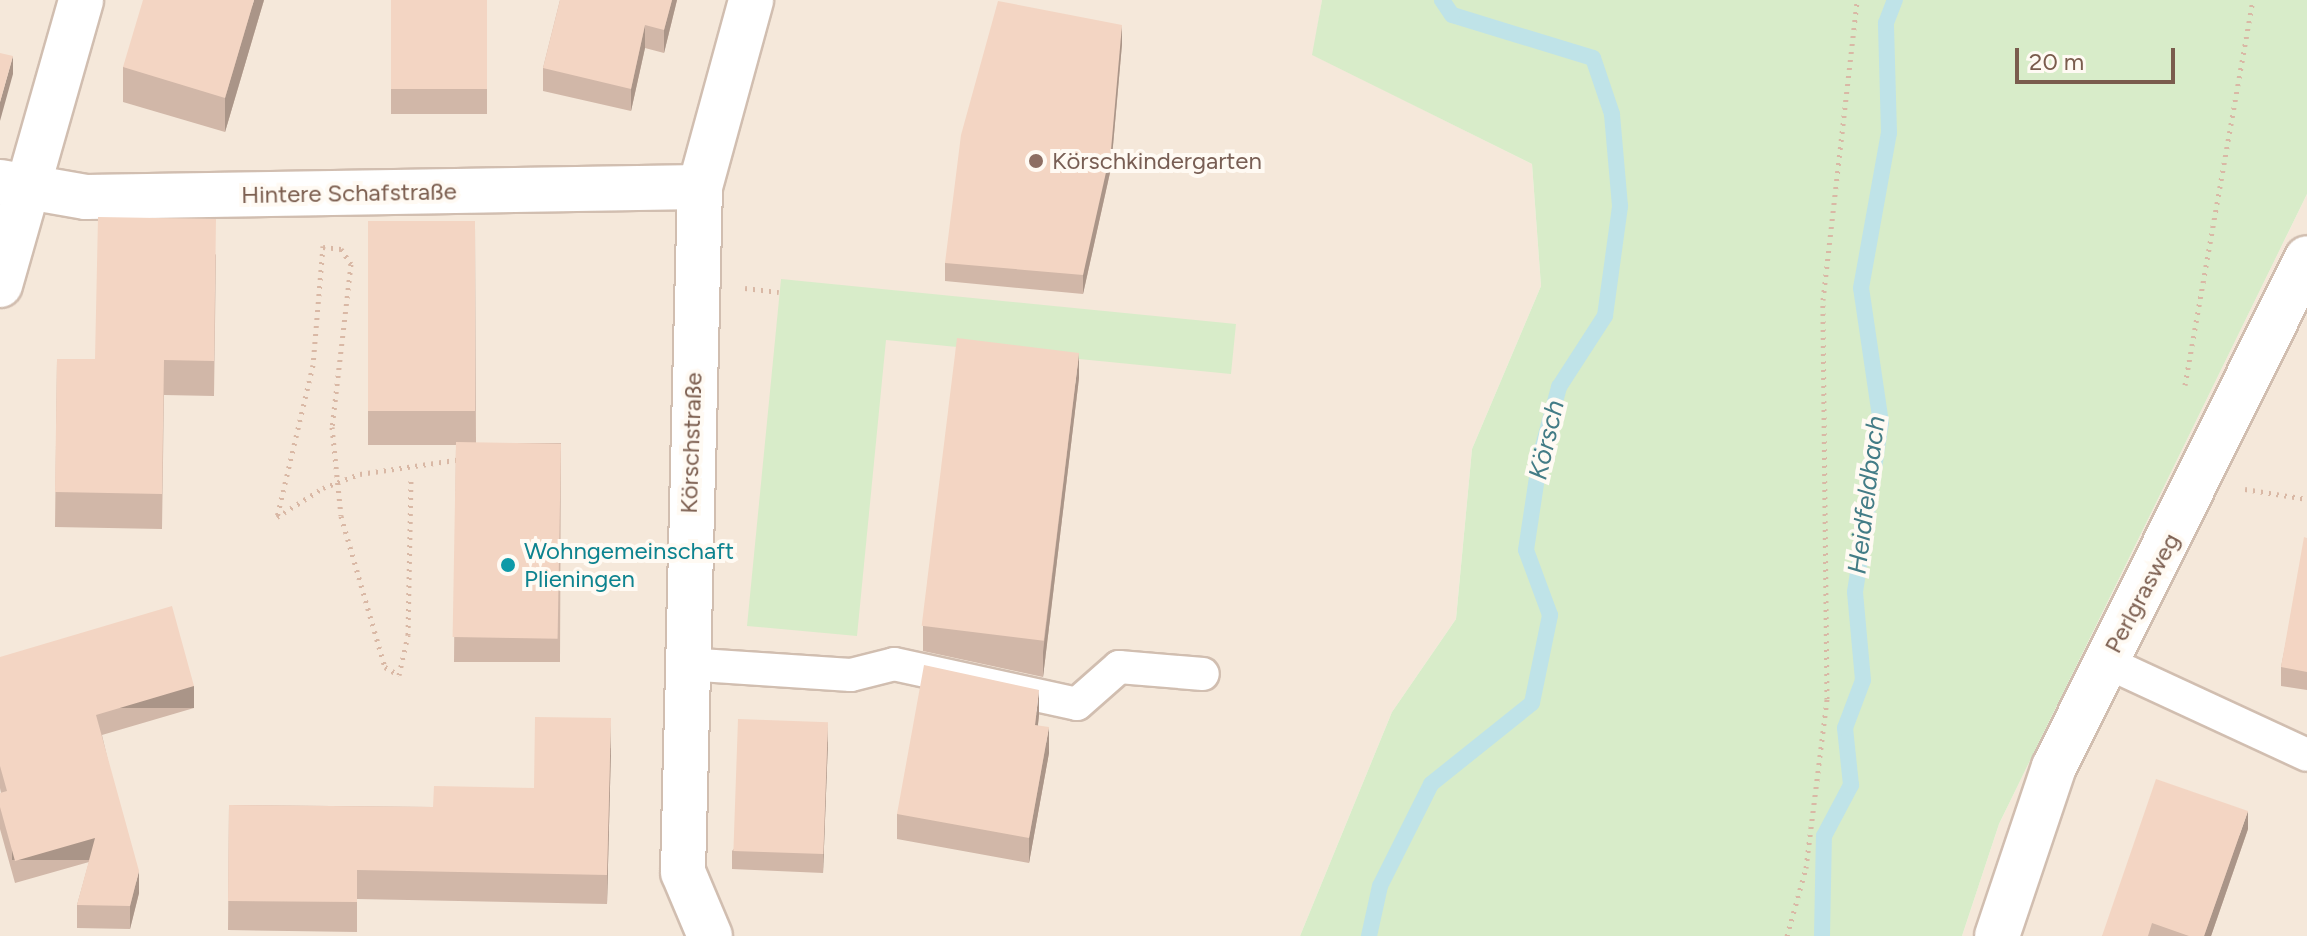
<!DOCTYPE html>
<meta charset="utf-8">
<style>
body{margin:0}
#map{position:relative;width:2307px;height:936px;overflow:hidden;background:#fdf6ec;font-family:Figtree,sans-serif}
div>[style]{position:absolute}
.residential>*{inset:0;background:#f5e8da}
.green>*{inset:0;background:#d8ecc9}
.stream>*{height:16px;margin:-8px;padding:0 8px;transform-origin:8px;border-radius:8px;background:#bfe3e8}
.path>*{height:5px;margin-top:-2.5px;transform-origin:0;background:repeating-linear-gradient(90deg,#d9b8a5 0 2px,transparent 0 8px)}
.roads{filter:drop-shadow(2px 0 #d1beb0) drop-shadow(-2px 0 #d1beb0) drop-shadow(0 2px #d1beb0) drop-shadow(0 -2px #d1beb0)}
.service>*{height:32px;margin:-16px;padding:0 16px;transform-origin:16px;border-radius:16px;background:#fff}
.minor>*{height:44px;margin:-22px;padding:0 22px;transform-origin:22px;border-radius:22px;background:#fff}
.path-bridge>*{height:5px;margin-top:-2.5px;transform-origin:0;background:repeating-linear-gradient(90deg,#d9b8a5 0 2px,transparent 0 8px)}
.wall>*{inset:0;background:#d1b7a8;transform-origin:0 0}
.shaded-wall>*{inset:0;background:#aa9588;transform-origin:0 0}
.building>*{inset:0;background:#f3d5c3;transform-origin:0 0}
.dots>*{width:22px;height:22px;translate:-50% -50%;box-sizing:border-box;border:4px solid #fffaf3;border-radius:50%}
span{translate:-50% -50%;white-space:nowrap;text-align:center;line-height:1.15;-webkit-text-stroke:8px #fffaf3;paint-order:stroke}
.education-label{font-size:24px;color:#785e54}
.left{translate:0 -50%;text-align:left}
.street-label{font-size:24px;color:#7a5c4d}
.culture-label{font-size:24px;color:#0d838f}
.water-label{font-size:26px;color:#437c86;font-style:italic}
.scale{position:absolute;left:2015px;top:48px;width:160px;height:36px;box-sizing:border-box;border:4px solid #7a5c4d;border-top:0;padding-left:10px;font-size:24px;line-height:28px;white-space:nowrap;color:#7a5c4d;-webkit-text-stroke:6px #fffaf3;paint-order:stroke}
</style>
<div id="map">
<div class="residential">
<div style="clip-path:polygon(0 0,1322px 0,1313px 55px,1532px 164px,1541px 286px,1472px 449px,1456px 619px,1392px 712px,1300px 936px,0 936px)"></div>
<div style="clip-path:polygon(2307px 194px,2307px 936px,1962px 936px,1999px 824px)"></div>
</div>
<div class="green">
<div style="clip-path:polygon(1322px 0,2307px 0,2307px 194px,1999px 824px,1962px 936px,1300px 936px,1392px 712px,1456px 619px,1472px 449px,1541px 286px,1532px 164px,1312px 55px)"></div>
<div style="clip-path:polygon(781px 279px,1236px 324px,1231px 374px,886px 340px,857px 636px,747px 626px)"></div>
</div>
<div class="stream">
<div style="left:1369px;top:936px;width:51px;rotate:-77.6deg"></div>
<div style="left:1380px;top:886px;width:114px;rotate:-63.4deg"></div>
<div style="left:1431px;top:784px;width:129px;rotate:-38.7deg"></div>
<div style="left:1532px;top:703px;width:90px;rotate:-78.4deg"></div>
<div style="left:1550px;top:615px;width:69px;rotate:-110.3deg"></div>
<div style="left:1526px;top:550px;width:94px;rotate:-81.4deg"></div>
<div style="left:1540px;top:457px;width:73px;rotate:-74.8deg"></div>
<div style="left:1559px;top:387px;width:85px;rotate:-57.1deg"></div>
<div style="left:1605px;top:316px;width:111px;rotate:-82.2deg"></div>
<div style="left:1620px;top:206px;width:92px;rotate:-95deg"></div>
<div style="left:1612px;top:114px;width:59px;rotate:-108.7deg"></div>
<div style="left:1593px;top:58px;width:147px;rotate:-163deg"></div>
<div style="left:1452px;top:15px;width:18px;rotate:-124deg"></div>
<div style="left:1822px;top:936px;width:100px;rotate:-88.9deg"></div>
<div style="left:1824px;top:836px;width:58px;rotate:-62.1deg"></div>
<div style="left:1851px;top:785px;width:57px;rotate:-96deg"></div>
<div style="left:1845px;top:728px;width:51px;rotate:-69.4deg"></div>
<div style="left:1863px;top:680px;width:88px;rotate:-95.2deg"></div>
<div style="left:1855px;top:592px;width:171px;rotate:-81.3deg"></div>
<div style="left:1881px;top:423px;width:136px;rotate:-98.4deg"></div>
<div style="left:1861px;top:288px;width:158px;rotate:-79.8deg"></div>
<div style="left:1889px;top:133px;width:110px;rotate:-91.6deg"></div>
<div style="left:1886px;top:23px;width:25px;rotate:-69deg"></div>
</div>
<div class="path">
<div style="left:323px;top:246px;width:119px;rotate:94.8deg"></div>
<div style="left:313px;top:365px;width:156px;rotate:103.3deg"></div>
<div style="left:277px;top:517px;width:54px;rotate:-32.2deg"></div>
<div style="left:323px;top:247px;width:18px;rotate:6deg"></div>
<div style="left:341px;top:249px;width:18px;rotate:56deg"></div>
<div style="left:351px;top:264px;width:164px;rotate:96.6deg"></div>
<div style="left:332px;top:427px;width:89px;rotate:84.2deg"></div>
<div style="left:341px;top:516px;width:157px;rotate:73.8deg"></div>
<div style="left:385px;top:667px;width:16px;rotate:30deg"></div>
<div style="left:399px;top:675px;width:41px;rotate:-77.3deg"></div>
<div style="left:408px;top:635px;width:158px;rotate:-88.9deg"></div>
<div style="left:745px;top:288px;width:34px;rotate:7deg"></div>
<div style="left:2185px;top:385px;width:391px;rotate:-80deg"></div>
<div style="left:360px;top:474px;width:103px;rotate:-8.4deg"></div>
<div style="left:2245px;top:489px;width:63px;rotate:9.2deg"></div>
<div style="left:1787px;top:936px;width:71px;rotate:-74.4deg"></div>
<div style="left:1806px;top:868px;width:170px;rotate:-82.9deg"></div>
<div style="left:1827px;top:699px;width:399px;rotate:-90.6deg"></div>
<div style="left:1823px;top:300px;width:302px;rotate:-83.5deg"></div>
</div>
<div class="roads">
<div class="service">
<div style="left:2106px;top:662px;width:221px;rotate:24.8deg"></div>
<div style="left:685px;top:664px;width:166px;rotate:3.8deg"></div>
<div style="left:851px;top:675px;width:44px;rotate:-14.3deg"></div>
<div style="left:894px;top:664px;width:187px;rotate:12.3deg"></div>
<div style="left:1077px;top:704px;width:56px;rotate:-41.4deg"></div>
<div style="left:1119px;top:667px;width:84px;rotate:4.8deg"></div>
</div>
<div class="minor">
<div style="left:0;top:182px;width:87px;rotate:9.9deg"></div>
<div style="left:86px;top:197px;width:614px;rotate:-0.93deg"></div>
<div style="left:0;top:285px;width:296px;rotate:-74.1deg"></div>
<div style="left:710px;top:936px;width:69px;rotate:-112.9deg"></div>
<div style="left:683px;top:872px;width:685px;rotate:-88.58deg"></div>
<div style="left:700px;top:187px;width:194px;rotate:-74.7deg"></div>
<div style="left:1997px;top:936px;width:178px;rotate:-71.4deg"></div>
<div style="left:2054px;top:767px;width:568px;rotate:-63.57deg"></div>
</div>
</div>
<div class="path-bridge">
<div style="left:323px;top:488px;width:40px;rotate:-21deg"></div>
</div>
<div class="wall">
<div style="clip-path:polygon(264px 0,225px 132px,123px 102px,123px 67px)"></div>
<div style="left:391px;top:0;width:96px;height:114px"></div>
<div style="clip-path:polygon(560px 0,677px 0,664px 53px,645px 48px,631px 111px,543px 91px,543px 68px)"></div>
<div style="clip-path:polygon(1122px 44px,1111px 168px,1083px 294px,945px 281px,945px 263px)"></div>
<div style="clip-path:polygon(368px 221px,475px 221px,476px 443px,561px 443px,560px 662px,454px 662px,456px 445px,368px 445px)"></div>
<div style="clip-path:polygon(216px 254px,214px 396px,164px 395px,162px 529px,55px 527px,57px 359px,95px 359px)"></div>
<div style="clip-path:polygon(1079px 378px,1043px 677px,923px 651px,923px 626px)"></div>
<div style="clip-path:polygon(2307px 538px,2307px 690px,2281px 686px,2281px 667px)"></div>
<div style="clip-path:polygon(0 657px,194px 708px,102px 735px,139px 893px,130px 929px,77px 928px,77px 905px,89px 862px,15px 883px,0 829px,0 793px,1px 793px,0 788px)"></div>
<div style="clip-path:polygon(1039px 715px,1038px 725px,1049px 753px,1029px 863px,897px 839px,897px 814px)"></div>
<div style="clip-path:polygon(828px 741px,823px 873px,732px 869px,732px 851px)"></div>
<div style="clip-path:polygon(611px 748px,607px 904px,357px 899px,357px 932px,228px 930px,229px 805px,433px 807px,534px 788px)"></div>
<div style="clip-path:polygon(2248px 829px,2211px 936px,2102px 936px)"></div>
</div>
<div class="shaded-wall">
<div style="clip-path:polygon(254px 0,264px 0,225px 132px,225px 98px)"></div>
<div style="clip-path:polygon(672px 0,677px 0,664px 53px,664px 30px)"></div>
<div style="clip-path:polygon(645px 25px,645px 48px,631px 111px,631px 89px)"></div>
<div style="clip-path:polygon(1122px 25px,1122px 44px,1111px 168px,1083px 294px,1083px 275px)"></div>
<div style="clip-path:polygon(13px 56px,13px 74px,0 121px,0 102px)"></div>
<div style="clip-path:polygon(1079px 353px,1079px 378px,1043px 677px,1043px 652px)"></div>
<div style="left:194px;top:686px;width:22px;height:102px;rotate:90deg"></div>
<div style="clip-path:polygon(1039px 690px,1039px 715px,1035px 750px,1035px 725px)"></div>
<div style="clip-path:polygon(611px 718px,611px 748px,607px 904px,607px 875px)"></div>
<div style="clip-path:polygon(828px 722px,828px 741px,823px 873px,823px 855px)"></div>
<div style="clip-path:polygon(1049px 727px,1049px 753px,1029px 863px,1029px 838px)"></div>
<div style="clip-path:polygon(2248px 811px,2248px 829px,2211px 936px,2204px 936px)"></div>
<div style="left:95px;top:838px;width:22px;height:83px;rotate:90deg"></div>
<div style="clip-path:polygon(139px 871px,139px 893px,130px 929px,130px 906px)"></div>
</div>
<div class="building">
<div style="clip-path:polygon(143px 0,254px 0,225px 98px,123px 67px)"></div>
<div style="left:391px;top:0;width:96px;height:89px"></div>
<div style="clip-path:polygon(560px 0,672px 0,664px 30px,645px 25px,631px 89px,543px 68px)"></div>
<div style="clip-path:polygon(998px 1px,1122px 25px,1111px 150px,1083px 275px,945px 263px,961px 135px)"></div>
<div style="clip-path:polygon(0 53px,13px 56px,0 102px)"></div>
<div style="clip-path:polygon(98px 217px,216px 219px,214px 361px,164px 360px,162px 494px,55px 492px,57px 359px,95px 359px)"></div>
<div style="left:368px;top:221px;width:107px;height:190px"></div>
<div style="left:957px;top:338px;width:123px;height:290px;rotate:7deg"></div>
<div style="left:456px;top:442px;width:105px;height:195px;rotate:1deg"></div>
<div style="clip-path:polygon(2304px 537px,2307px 538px,2307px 672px,2281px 667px)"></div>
<div style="clip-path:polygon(172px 606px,194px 686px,96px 715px,139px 871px,130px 906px,77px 905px,95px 838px,15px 861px,0 807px,0 793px,7px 791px,0 766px,0 657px)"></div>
<div style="clip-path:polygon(924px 665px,1039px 690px,1035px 725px,1049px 727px,1029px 838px,897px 814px)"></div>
<div style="clip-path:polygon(535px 717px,611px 718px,607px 875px,357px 870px,357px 902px,228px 901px,229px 805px,433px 807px,434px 786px,534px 788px)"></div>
<div style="left:738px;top:719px;width:90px;height:132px;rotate:2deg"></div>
<div style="clip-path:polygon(2156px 779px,2248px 811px,2204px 936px,2189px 936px,2152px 923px,2148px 936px,2102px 936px)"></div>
</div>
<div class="dots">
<div style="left:1036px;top:161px;background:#8d6e63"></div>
<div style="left:508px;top:565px;background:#0f9aa8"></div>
</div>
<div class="education-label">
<span class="left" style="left:1052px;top:161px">Körschkindergarten</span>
</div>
<div class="street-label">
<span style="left:349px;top:193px;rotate:-1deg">Hintere Schafstraße</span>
<span style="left:691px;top:443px;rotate:-88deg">Körschstraße</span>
<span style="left:2142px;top:593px;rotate:-62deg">Perlgrasweg</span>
</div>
<div class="culture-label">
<span class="left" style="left:524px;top:565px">Wohngemeinschaft<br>Plieningen</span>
</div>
<div class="water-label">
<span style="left:1547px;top:440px;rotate:-77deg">Körsch</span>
<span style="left:1867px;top:495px;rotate:-83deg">Heidfeldbach</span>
</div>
<div class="scale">20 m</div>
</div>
